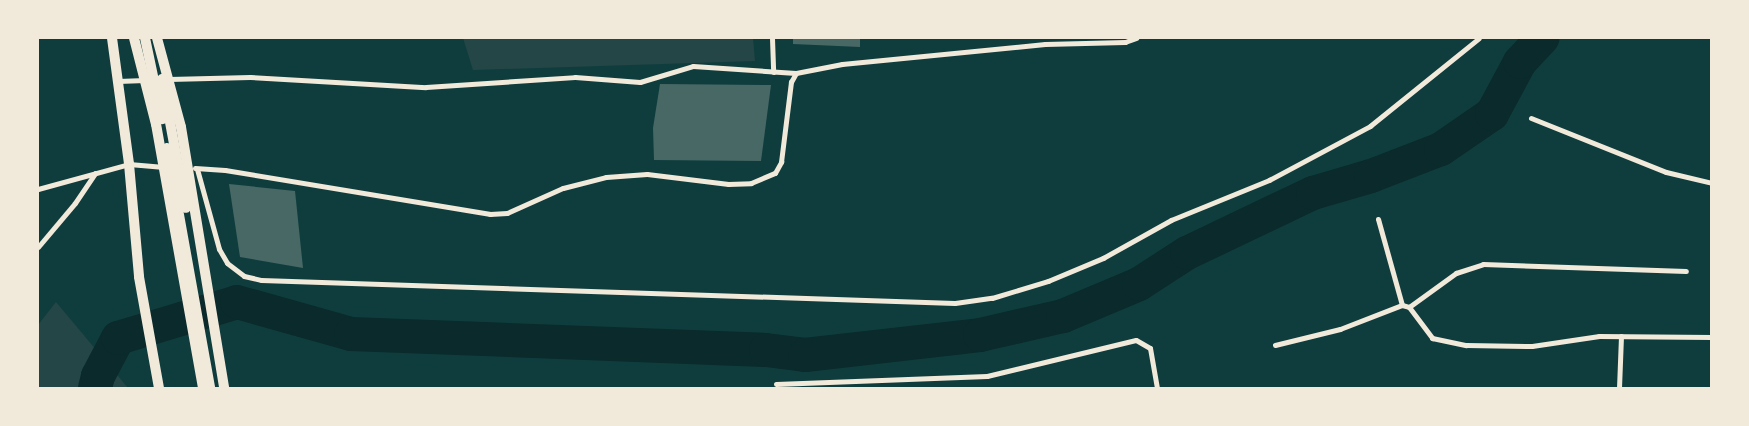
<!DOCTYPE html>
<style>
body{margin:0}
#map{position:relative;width:1749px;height:426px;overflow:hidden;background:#0f3d3e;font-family:Karla,sans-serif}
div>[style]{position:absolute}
.green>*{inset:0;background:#244646}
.river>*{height:34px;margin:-17px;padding:0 17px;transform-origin:17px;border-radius:17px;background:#0a2a2b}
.building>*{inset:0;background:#486865}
.minor>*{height:5px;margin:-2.5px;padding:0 2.5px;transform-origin:2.5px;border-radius:2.5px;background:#f1e9da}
.secondary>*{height:10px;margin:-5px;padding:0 5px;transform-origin:5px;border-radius:5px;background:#f1e9da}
span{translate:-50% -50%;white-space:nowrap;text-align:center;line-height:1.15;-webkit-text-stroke:4.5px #f1e9da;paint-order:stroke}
.frame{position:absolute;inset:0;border:39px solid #f1e9da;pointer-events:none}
</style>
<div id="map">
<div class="green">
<div style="clip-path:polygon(463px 38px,753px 38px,755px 61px,473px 70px)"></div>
<div style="clip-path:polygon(56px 302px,128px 388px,38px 388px,38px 325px)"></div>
</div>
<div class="river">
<div style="left:95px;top:388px;width:12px;rotate:-76deg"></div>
<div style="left:98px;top:376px;width:43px;rotate:-62.2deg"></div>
<div style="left:118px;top:338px;width:124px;rotate:-16.8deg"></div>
<div style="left:237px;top:302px;width:118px;rotate:15.7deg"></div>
<div style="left:351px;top:334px;width:415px;rotate:2.2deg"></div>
<div style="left:766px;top:350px;width:39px;rotate:7deg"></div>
<div style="left:805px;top:355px;width:176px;rotate:-6.5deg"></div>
<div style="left:980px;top:335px;width:85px;rotate:-12.9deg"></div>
<div style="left:1063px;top:316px;width:82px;rotate:-22.8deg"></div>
<div style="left:1139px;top:284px;width:57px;rotate:-32.9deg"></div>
<div style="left:1187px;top:253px;width:140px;rotate:-25.5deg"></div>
<div style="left:1313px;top:193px;width:60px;rotate:-16.3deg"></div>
<div style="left:1371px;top:176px;width:75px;rotate:-21.1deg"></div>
<div style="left:1441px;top:149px;width:62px;rotate:-34.5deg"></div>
<div style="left:1492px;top:114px;width:59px;rotate:-61.7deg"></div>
<div style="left:1520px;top:62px;width:33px;rotate:-47deg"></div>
</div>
<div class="building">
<div style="clip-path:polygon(793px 38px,860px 38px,860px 47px,793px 44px)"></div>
<div style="clip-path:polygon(660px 84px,771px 85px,761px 161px,654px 160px,653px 128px)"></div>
<div style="clip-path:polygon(229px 184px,295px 191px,303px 268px,240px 257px)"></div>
</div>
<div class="minor">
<div style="left:772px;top:38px;width:34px;rotate:88deg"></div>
<div style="left:169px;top:79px;width:81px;rotate:-1.4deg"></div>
<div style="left:250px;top:77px;width:176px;rotate:3.3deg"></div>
<div style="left:426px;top:87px;width:149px;rotate:-3.8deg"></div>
<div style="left:575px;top:77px;width:65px;rotate:4.4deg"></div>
<div style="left:640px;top:82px;width:55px;rotate:-16.8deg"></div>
<div style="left:693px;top:66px;width:103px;rotate:3.9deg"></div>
<div style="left:118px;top:81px;width:27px;rotate:-2deg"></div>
<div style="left:1531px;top:118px;width:145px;rotate:21.8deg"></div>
<div style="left:1666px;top:172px;width:47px;rotate:13.4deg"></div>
<div style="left:195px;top:168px;width:30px;rotate:4deg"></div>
<div style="left:225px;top:170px;width:269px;rotate:9.4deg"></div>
<div style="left:490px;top:214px;width:17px;rotate:-3deg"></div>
<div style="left:507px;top:213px;width:61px;rotate:-24.1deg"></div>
<div style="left:563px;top:188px;width:44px;rotate:-14.3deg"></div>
<div style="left:606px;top:177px;width:41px;rotate:-4.2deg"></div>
<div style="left:647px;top:174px;width:82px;rotate:7deg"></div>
<div style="left:728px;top:184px;width:23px;rotate:-2deg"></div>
<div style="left:751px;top:183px;width:26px;rotate:-23deg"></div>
<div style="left:775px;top:173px;width:13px;rotate:-61deg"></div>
<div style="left:781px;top:162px;width:81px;rotate:-82.9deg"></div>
<div style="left:791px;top:82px;width:10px;rotate:-61deg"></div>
<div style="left:796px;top:73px;width:47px;rotate:-11.1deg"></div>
<div style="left:842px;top:64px;width:204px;rotate:-5.6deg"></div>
<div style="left:1045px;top:44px;width:80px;rotate:-1.4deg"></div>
<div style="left:1125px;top:42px;width:12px;rotate:-20deg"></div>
<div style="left:197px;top:169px;width:83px;rotate:74.6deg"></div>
<div style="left:219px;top:249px;width:16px;rotate:60deg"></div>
<div style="left:227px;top:263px;width:21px;rotate:37deg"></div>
<div style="left:244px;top:276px;width:17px;rotate:13deg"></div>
<div style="left:261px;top:280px;width:694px;rotate:1.9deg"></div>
<div style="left:955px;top:303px;width:37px;rotate:-8deg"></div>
<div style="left:992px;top:298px;width:59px;rotate:-16.9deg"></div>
<div style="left:1048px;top:281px;width:60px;rotate:-22.7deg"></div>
<div style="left:1103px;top:258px;width:78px;rotate:-29.2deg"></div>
<div style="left:1171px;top:220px;width:106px;rotate:-22.2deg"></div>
<div style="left:1269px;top:180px;width:115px;rotate:-28.1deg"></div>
<div style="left:1370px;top:126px;width:140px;rotate:-38.9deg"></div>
<div style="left:38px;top:189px;width:94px;rotate:-15.4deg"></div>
<div style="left:129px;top:164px;width:35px;rotate:5deg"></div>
<div style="left:1378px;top:219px;width:89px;rotate:74.4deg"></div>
<div style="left:38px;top:247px;width:57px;rotate:-49.9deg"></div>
<div style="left:75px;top:203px;width:36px;rotate:-56deg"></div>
<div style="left:1409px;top:307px;width:58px;rotate:-35.9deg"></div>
<div style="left:1456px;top:273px;width:28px;rotate:-18deg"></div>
<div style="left:1483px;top:264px;width:203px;rotate:2deg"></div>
<div style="left:1275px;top:345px;width:67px;rotate:-13.8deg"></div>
<div style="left:1340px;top:329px;width:66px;rotate:-21.2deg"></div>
<div style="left:1402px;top:305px;width:7px;rotate:16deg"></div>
<div style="left:1409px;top:307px;width:39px;rotate:53deg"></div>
<div style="left:1432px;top:338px;width:35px;rotate:12deg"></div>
<div style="left:1466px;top:345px;width:66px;rotate:0.9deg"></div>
<div style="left:1532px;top:346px;width:68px;rotate:-8.5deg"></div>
<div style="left:1599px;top:336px;width:113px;rotate:0.5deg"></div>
<div style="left:776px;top:384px;width:211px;rotate:-2.2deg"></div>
<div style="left:987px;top:376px;width:153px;rotate:-13.6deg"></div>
<div style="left:1136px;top:340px;width:16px;rotate:30deg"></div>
<div style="left:1150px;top:348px;width:41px;rotate:80.1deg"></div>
<div style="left:1619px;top:388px;width:52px;rotate:-87.8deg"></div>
</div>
<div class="secondary">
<div style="left:112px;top:38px;width:127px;rotate:82.3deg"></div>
<div style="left:129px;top:164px;width:113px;rotate:84.9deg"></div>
<div style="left:139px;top:277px;width:113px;rotate:79.8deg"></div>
<div style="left:134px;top:38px;width:89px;rotate:75.7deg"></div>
<div style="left:156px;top:124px;width:268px;rotate:79.9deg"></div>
<div style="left:145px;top:38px;width:83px;rotate:78.1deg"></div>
<div style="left:157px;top:38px;width:92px;rotate:74.9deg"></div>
<div style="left:181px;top:127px;width:265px;rotate:80.6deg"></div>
<div style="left:162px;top:79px;width:131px;rotate:79.5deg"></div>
<div style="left:167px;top:148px;width:244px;rotate:79.8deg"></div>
</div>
<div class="frame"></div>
</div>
